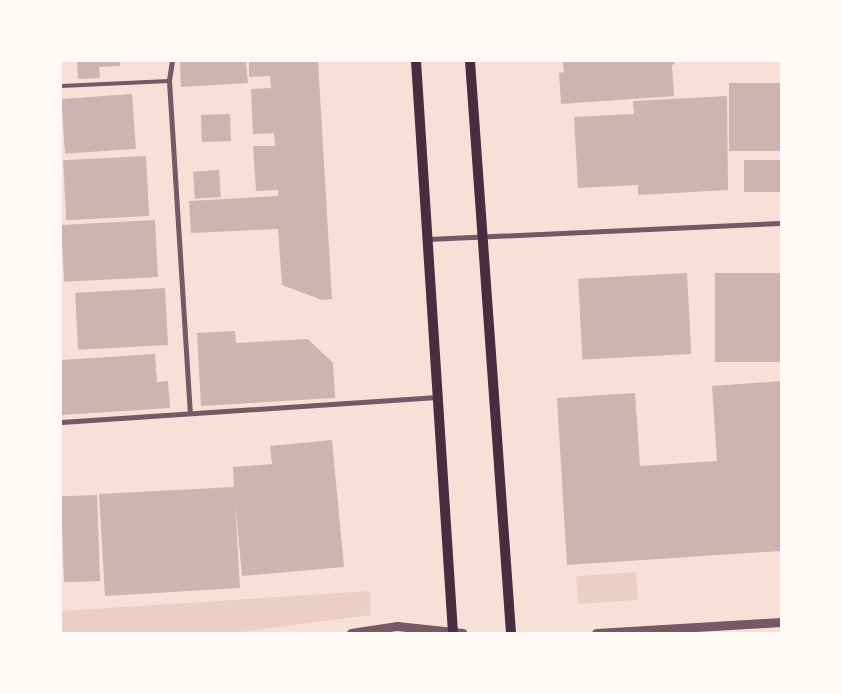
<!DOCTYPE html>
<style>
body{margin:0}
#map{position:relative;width:842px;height:694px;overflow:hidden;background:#f7e1d7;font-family:Cabin,sans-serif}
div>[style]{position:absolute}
.green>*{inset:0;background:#ebcfc5;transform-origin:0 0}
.building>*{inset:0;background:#ccb4b1;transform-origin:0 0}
.service>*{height:4px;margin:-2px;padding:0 2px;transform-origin:2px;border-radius:2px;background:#755966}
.minor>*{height:5px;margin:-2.5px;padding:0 2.5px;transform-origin:2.5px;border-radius:2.5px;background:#755966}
.tertiary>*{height:9px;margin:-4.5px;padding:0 4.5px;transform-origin:4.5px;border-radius:4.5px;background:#755966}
.secondary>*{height:10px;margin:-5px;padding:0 5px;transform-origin:5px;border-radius:5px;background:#4a2c40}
span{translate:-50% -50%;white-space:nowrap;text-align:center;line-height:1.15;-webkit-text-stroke:4px #fffaf5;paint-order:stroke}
.frame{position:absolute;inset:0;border:62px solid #fffaf5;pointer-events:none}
</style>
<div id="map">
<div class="green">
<div style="left:636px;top:572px;width:28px;height:60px;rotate:86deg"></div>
<div style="clip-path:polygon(370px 591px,371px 615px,234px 633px,61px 633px,61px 611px)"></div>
</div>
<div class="building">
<div style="clip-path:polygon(77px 61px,120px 61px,120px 66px,99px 67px,100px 78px,78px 79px)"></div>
<div style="clip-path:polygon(180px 61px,246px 61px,248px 83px,181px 87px)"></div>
<div style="clip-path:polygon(249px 61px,318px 61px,332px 299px,322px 300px,282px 285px,278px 229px,191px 233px,189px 201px,278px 196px,278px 190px,256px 191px,253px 146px,275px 146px,274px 133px,253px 134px,251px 89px,271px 88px,270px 76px,249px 77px)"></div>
<div style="clip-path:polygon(563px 61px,676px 61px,672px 66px,674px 96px,561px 104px,559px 73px,564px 72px)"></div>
<div style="left:781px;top:83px;width:68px;height:52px;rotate:90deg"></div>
<div style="left:132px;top:94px;width:55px;height:71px;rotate:86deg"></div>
<div style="clip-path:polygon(727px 96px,728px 190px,638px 195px,638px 185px,578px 188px,574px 117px,634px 114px,633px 101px)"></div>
<div style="left:230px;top:114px;width:27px;height:29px;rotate:88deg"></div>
<div style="left:146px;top:156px;width:60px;height:83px;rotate:87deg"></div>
<div style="left:781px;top:160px;width:32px;height:37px;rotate:90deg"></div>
<div style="left:219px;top:170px;width:27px;height:26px;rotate:86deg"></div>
<div style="left:155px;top:220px;width:57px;height:94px;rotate:87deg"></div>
<div style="left:687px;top:273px;width:81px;height:109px;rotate:87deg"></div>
<div style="left:781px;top:273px;width:89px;height:66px;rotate:90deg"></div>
<div style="left:165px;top:288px;width:57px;height:90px;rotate:87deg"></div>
<div style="clip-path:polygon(235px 331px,236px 343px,308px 339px,333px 363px,335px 398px,201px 406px,197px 333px)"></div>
<div style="clip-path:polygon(155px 354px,157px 382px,168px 381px,170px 408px,61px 415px,61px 360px)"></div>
<div style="clip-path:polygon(781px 381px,781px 551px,567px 565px,557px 398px,635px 393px,640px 466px,717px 461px,712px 386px)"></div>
<div style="clip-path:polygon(332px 440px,344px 567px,242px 576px,235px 501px,240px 588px,105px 596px,99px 494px,234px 487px,233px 467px,272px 464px,270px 446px)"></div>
<div style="left:97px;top:495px;width:86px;height:36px;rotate:88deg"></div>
</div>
<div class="service">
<div style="left:61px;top:86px;width:108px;rotate:-2.7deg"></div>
</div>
<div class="minor">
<div style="left:172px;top:61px;width:20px;rotate:99deg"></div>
<div style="left:169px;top:81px;width:333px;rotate:86.4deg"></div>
<div style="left:428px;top:239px;width:353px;rotate:-2.6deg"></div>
<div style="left:61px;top:422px;width:377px;rotate:-3.8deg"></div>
</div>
<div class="tertiary">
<div style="left:351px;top:633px;width:47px;rotate:-8.7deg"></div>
<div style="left:397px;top:626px;width:66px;rotate:6.1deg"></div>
<div style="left:596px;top:633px;width:185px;rotate:-3.4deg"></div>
</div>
<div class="secondary">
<div style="left:416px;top:61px;width:573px;rotate:86.3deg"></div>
<div style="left:470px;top:61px;width:573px;rotate:85.9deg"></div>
</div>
<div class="frame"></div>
</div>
